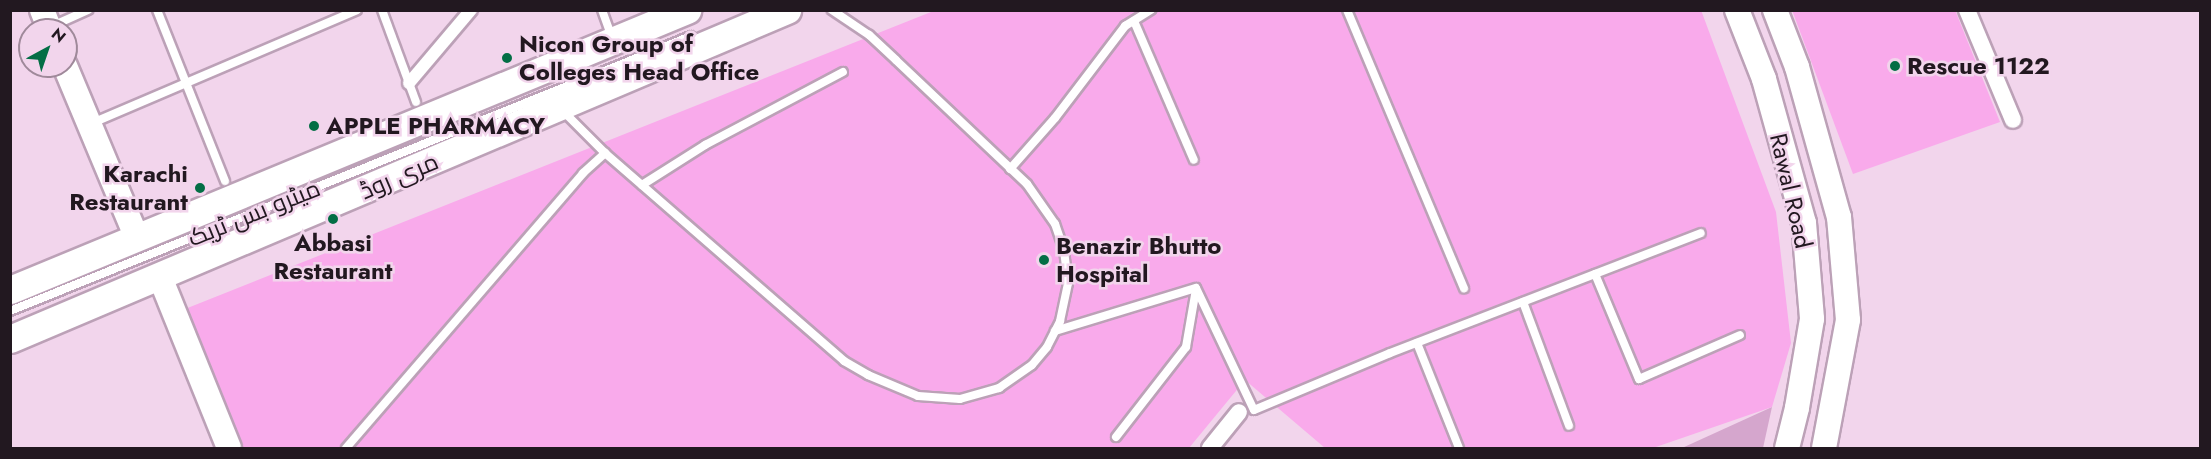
<!DOCTYPE html>
<meta charset="utf-8">
<style>
body{margin:0}
#map{position:relative;width:2211px;height:459px;overflow:hidden;background:#f2d5ec;font-family:Jost,Cairo,sans-serif}
div>[style]{position:absolute}
.green>*{inset:0;background:#d5a6cd}
.building>*{inset:0;background:#f9aaeb}
.roads{filter:drop-shadow(2px 0 #bca1b7) drop-shadow(-2px 0 #bca1b7) drop-shadow(0 2px #bca1b7) drop-shadow(0 -2px #bca1b7)}
.service>*{height:8px;margin:-4px;padding:0 4px;transform-origin:4px;border-radius:4px;background:#fff}
.pedestrian>*{height:12px;margin:-6px;padding:0 6px;transform-origin:6px;border-radius:6px;background:#fff}
.minor>*{height:16px;margin:-8px;padding:0 8px;transform-origin:8px;border-radius:8px;background:#fff}
.secondary>*{height:24px;margin:-12px;padding:0 12px;transform-origin:12px;border-radius:12px;background:#fff}
.primary>*{height:27px;margin:-13.5px;padding:0 13.5px;transform-origin:13.5px;border-radius:13.5px;background:#fff}
.dots>*{width:16px;height:16px;translate:-50% -50%;box-sizing:border-box;border:3px solid #f2d5ec;border-radius:50%}
span{translate:-50% -50%;white-space:nowrap;text-align:center;line-height:1.15;-webkit-text-stroke:5px #f2d5ec;paint-order:stroke}
.poi-label{font-size:24px;color:#221820;font-weight:700}
.left{translate:0 -50%;text-align:left}
.right{translate:-100% -50%;text-align:right}
.street-label{font-size:24px;color:#221820}
.frame{position:absolute;inset:0;border:12px solid #221820;pointer-events:none}
.north{position:absolute;left:18px;top:18px;width:60px;height:60px;box-sizing:border-box;background:#f2d5ec;border:2px solid #9f899a;border-radius:50%;rotate:40deg;font-size:16px;font-weight:700;line-height:24px;text-align:center;color:#221820}
.north::after{content:'';display:block;margin:auto;width:21px;height:27px;background:#036e45;clip-path:polygon(50% 0,100% 100%,50% 72%,0 100%)}
</style>
<div id="map">
<div class="green">
<div style="clip-path:polygon(1772px 407px,1763px 448px,1682px 448px)"></div>
</div>
<div class="building">
<div style="clip-path:polygon(936px 10px,1701px 10px,1776px 212px,1791px 343px,1772px 407px,1653px 448px,1325px 448px,1245px 380px,1189px 448px,241px 448px,185px 309px)"></div>
<div style="clip-path:polygon(1792px 10px,1955px 10px,2000px 122px,1853px 174px)"></div>
</div>
<div class="roads">
<div class="service">
<div style="left:157px;top:10px;width:184px;rotate:68.3deg"></div>
<div style="left:382px;top:10px;width:98px;rotate:69.7deg"></div>
<div style="left:602px;top:10px;width:20px;rotate:70deg"></div>
<div style="left:1347px;top:10px;width:302px;rotate:67.2deg"></div>
<div style="left:1134px;top:21px;width:151px;rotate:66.7deg"></div>
<div style="left:50px;top:27px;width:42px;rotate:-24.1deg"></div>
<div style="left:561px;top:109px;width:62px;rotate:45deg"></div>
<div style="left:605px;top:153px;width:317px;rotate:41deg"></div>
<div style="left:844px;top:361px;width:28px;rotate:30deg"></div>
<div style="left:868px;top:375px;width:54px;rotate:22.8deg"></div>
<div style="left:918px;top:396px;width:42px;rotate:4.1deg"></div>
<div style="left:960px;top:399px;width:41px;rotate:-15.8deg"></div>
<div style="left:999px;top:388px;width:40px;rotate:-34.9deg"></div>
<div style="left:1032px;top:365px;width:23px;rotate:-50deg"></div>
<div style="left:1047px;top:347px;width:29px;rotate:-63deg"></div>
<div style="left:1060px;top:321px;width:39px;rotate:-78deg"></div>
<div style="left:1068px;top:283px;width:33px;rotate:-97deg"></div>
<div style="left:1064px;top:250px;width:28px;rotate:-109deg"></div>
<div style="left:1055px;top:224px;width:49px;rotate:-125deg"></div>
<div style="left:1027px;top:184px;width:180px;rotate:-136.6deg"></div>
<div style="left:896px;top:60px;width:37px;rotate:-137deg"></div>
<div style="left:869px;top:35px;width:45px;rotate:-146deg"></div>
<div style="left:90px;top:124px;width:290px;rotate:-23.1deg"></div>
<div style="left:1010px;top:169px;width:68px;rotate:-48.6deg"></div>
<div style="left:1055px;top:118px;width:116px;rotate:-52.7deg"></div>
<div style="left:1125px;top:26px;width:31px;rotate:-32deg"></div>
<div style="left:642px;top:185px;width:75px;rotate:-32.4deg"></div>
<div style="left:705px;top:145px;width:156px;rotate:-27.9deg"></div>
<div style="left:1595px;top:274px;width:114px;rotate:67.3deg"></div>
<div style="left:1639px;top:379px;width:110px;rotate:-23.5deg"></div>
<div style="left:1523px;top:302px;width:132px;rotate:69.6deg"></div>
<div style="left:10px;top:311px;width:734px;rotate:-21.99deg"></div>
<div style="left:1055px;top:331px;width:147px;rotate:-17deg"></div>
<div style="left:1196px;top:288px;width:135px;rotate:64.6deg"></div>
<div style="left:1254px;top:410px;width:147px;rotate:-22.7deg"></div>
<div style="left:1390px;top:353px;width:333px;rotate:-21.1deg"></div>
<div style="left:1417px;top:343px;width:113px;rotate:68.2deg"></div>
<div style="left:1116px;top:437px;width:114px;rotate:-52.1deg"></div>
<div style="left:1186px;top:347px;width:59px;rotate:-80.2deg"></div>
<div style="left:346px;top:448px;width:363px;rotate:-49.2deg"></div>
<div style="left:583px;top:173px;width:30px;rotate:-42deg"></div>
</div>
<div class="pedestrian">
<div style="left:409px;top:83px;width:96px;rotate:-49.7deg"></div>
</div>
<div class="minor">
<div style="left:1967px;top:10px;width:119px;rotate:67.3deg"></div>
<div style="left:1210px;top:448px;width:46px;rotate:-51.1deg"></div>
</div>
<div class="secondary">
<div style="left:42px;top:10px;width:22px;rotate:68deg"></div>
<div style="left:1737px;top:10px;width:74px;rotate:68.6deg"></div>
<div style="left:1764px;top:79px;width:149px;rotate:74.5deg"></div>
<div style="left:1804px;top:223px;width:96px;rotate:85.2deg"></div>
<div style="left:1812px;top:319px;width:90px;rotate:99.6deg"></div>
<div style="left:1797px;top:408px;width:41px;rotate:104deg"></div>
<div style="left:1775px;top:10px;width:61px;rotate:68.9deg"></div>
<div style="left:1797px;top:67px;width:156px;rotate:74.4deg"></div>
<div style="left:1839px;top:217px;width:103px;rotate:85deg"></div>
<div style="left:1848px;top:320px;width:130px;rotate:100.6deg"></div>
<div style="left:65px;top:66px;width:184px;rotate:67.3deg"></div>
<div style="left:160px;top:277px;width:184px;rotate:68deg"></div>
</div>
<div class="primary">
<div style="left:10px;top:290px;width:733px;rotate:-22.47deg"></div>
<div style="left:10px;top:339px;width:844px;rotate:-22.95deg"></div>
</div>
</div>
<div class="dots">
<div style="left:507px;top:58px;background:#036e45"></div>
<div style="left:1895px;top:66px;background:#036e45"></div>
<div style="left:314px;top:126px;background:#036e45"></div>
<div style="left:200px;top:188px;background:#036e45"></div>
<div style="left:333px;top:219px;background:#036e45"></div>
<div style="left:1044px;top:260px;background:#036e45"></div>
</div>
<div class="poi-label">
<span class="left" style="left:519px;top:58px">Nicon Group of<br>Colleges Head Office</span>
<span class="left" style="left:1907px;top:66px">Rescue 1122</span>
<span class="left" style="left:326px;top:126px">APPLE PHARMACY</span>
<span class="right" style="left:188px;top:188px">Karachi<br>Restaurant</span>
<span style="left:333px;top:257px">Abbasi<br>Restaurant</span>
<span class="left" style="left:1056px;top:260px">Benazir Bhutto<br>Hospital</span>
</div>
<div class="street-label">
<span style="left:399px;top:176px;rotate:-23deg">مری روڈ</span>
<span style="left:1791px;top:191px;rotate:77deg">Rawal Road</span>
<span style="left:254px;top:213px;rotate:-22deg">میٹرو بس ٹریک</span>
</div>
<div class="frame"></div>
<div class="north">N</div>
</div>
